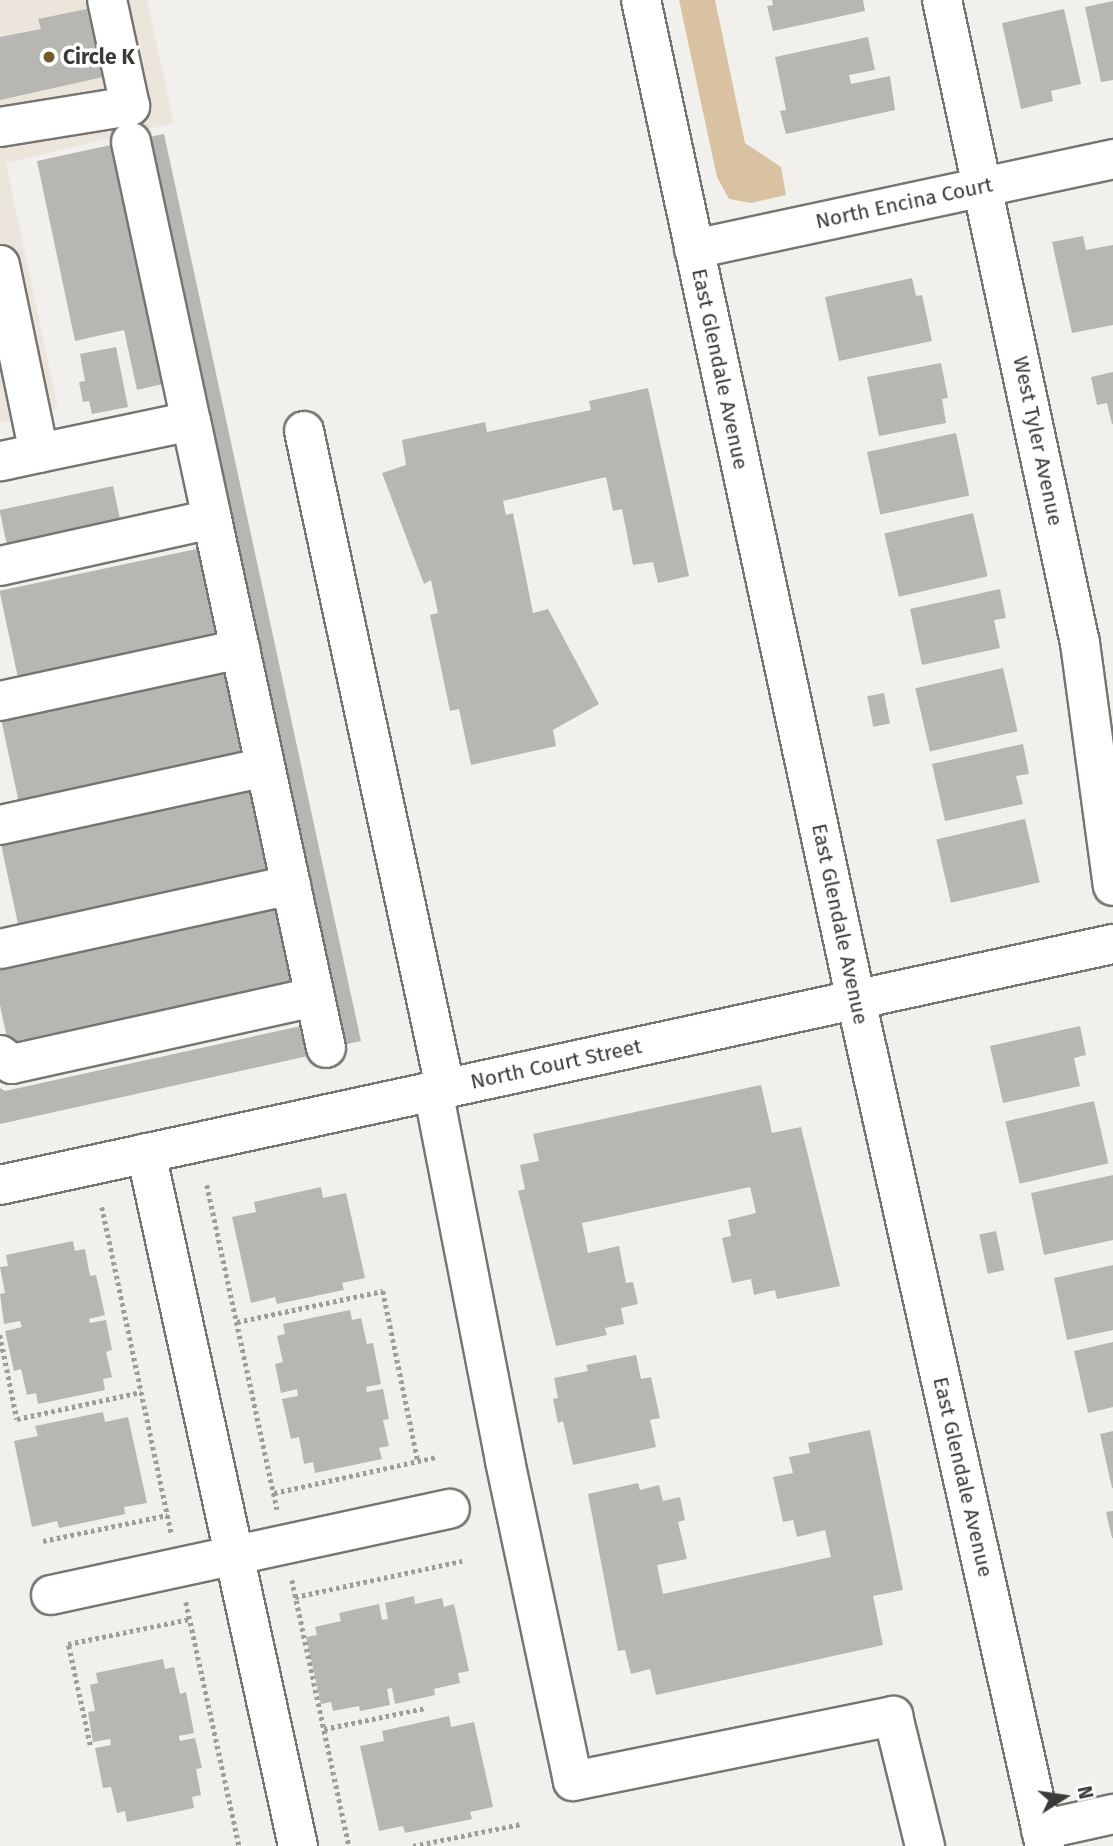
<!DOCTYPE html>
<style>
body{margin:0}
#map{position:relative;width:1113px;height:1846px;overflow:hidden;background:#f2f0ec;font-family:"Fira Sans",sans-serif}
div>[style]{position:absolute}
.built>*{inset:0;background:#ece5db}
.green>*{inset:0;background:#d8c2a1}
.building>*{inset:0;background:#b8b6b2;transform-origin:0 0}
.path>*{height:4.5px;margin-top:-2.25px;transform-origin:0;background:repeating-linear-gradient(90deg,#9f9d9a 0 3.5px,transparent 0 7px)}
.roads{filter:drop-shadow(2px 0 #777572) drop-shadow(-2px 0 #777572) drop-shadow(0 2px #777572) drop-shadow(0 -2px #777572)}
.minor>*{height:38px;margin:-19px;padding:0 19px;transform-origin:19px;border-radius:19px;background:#fff}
.dots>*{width:19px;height:19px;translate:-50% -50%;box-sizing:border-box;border:4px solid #fff;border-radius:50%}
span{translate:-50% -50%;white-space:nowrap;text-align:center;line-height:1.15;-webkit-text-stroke:7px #fff;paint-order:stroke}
.poi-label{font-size:21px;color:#3b3a39;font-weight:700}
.left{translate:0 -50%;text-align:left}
.street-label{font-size:21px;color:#3b3a39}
.north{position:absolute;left:1029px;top:1762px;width:70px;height:70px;-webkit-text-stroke:5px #fff;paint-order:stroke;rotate:78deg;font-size:19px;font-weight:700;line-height:28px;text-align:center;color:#3b3a39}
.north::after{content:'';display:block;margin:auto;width:24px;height:32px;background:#3b3a39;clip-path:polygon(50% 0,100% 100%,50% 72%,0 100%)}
</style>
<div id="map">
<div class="built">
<div style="clip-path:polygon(0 0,147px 0,174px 123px,6px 163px,58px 409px,0 423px)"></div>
</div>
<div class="green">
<div style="clip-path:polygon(679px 0,715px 0,745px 143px,781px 167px,786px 195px,751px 203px,729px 199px,717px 177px)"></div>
</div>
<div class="building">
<div style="clip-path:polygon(772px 0,863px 0,865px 11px,773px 31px,767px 6px,773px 5px)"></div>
<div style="clip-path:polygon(1113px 1px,1113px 80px,1101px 82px,1085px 7px)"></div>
<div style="clip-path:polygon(87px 9px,103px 77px,0 100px,0 37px,41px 29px,38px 19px)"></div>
<div style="clip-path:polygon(1064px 9px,1081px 84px,1051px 91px,1053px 101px,1021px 109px,1002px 23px)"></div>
<div style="clip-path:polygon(868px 37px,875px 70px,849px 75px,851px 84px,890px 76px,895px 110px,786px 134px,780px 111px,786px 110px,775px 57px)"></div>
<div style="clip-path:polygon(164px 134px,361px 1041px,343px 1045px,140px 139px)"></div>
<div style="clip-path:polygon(120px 143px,171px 382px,137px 390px,124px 330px,75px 341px,37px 161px)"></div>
<div style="clip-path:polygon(1083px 236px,1086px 250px,1113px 245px,1113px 325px,1072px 333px,1052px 242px)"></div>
<div style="clip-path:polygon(912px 278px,916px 296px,922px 295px,932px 341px,839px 361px,825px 297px)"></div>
<div style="clip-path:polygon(116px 347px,128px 407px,92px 414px,89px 401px,83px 402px,79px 382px,85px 381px,80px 354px)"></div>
<div style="clip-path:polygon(941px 363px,948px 398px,942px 399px,946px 423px,879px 436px,867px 377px)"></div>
<div style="clip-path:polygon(1113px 372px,1113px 424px,1112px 424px,1107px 403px,1097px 405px,1091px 377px)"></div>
<div style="clip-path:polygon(648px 388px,689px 576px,658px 583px,653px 562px,633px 565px,622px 509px,613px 511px,606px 477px,503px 501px,506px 515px,513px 513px,533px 613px,548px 609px,599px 704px,553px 730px,556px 746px,471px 765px,459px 709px,450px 711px,430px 615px,438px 613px,431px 580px,424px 584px,382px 473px,406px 465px,402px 440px,485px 422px,487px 432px,591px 410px,589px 401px)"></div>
<div style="left:956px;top:433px;width:64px;height:91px;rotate:78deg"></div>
<div style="left:113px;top:486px;width:35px;height:116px;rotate:78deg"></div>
<div style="left:973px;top:513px;width:65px;height:91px;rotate:77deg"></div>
<div style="left:201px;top:548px;width:95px;height:206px;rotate:78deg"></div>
<div style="clip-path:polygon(1000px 589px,1006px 618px,994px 620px,1000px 648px,922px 665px,910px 609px)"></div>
<div style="left:226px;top:666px;width:95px;height:231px;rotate:78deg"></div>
<div style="left:1003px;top:668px;width:65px;height:90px;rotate:77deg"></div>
<div style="left:884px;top:693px;width:31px;height:17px;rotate:79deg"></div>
<div style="clip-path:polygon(1023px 744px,1029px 774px,1016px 776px,1023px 804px,945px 821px,932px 764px)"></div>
<div style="left:250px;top:784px;width:95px;height:256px;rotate:78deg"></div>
<div style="left:1025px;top:819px;width:65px;height:91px;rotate:77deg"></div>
<div style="clip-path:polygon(274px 903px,292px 981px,8px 1043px,0 1005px,0 962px)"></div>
<div style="clip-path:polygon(301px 1026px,308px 1056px,0 1124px,0 1088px,5px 1091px)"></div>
<div style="clip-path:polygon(1080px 1026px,1086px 1055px,1074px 1058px,1080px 1086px,1003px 1103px,990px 1046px)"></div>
<div style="clip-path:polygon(761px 1085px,772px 1133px,801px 1127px,840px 1286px,777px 1299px,775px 1290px,754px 1295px,751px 1279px,732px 1283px,722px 1238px,731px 1236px,728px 1220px,756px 1213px,750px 1187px,582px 1223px,588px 1253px,619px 1246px,626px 1283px,633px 1282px,638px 1304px,621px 1308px,624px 1324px,605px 1328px,607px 1335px,556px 1346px,518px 1191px,525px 1189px,520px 1165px,539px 1161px,533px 1134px)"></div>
<div style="left:1094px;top:1101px;width:64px;height:91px;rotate:77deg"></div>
<div style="clip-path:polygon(1113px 1175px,1113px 1240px,1044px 1255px,1031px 1193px)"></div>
<div style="clip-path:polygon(321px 1187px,323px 1198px,346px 1193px,365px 1278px,342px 1283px,344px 1290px,277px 1304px,275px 1297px,251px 1303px,232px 1217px,256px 1212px,254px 1202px)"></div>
<div style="left:996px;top:1231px;width:40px;height:17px;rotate:78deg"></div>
<div style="clip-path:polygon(73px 1241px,75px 1251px,85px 1249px,90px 1276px,96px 1275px,105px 1315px,89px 1319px,90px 1323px,106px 1320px,112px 1350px,106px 1352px,112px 1377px,103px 1379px,105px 1390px,38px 1404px,36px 1393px,27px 1395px,21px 1369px,14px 1371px,5px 1331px,22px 1327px,20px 1321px,4px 1324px,0 1294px,5px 1293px,0 1267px,8px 1266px,6px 1255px)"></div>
<div style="clip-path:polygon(1113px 1265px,1113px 1330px,1067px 1340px,1054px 1278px)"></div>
<div style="clip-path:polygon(350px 1310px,352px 1320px,361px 1318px,367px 1344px,373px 1343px,381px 1384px,366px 1387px,367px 1392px,383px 1389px,389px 1419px,383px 1420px,389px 1446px,379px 1448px,382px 1459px,315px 1473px,313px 1462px,304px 1464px,299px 1437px,291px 1439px,282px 1399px,298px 1396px,297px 1389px,281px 1393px,275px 1364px,283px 1362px,277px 1336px,285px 1334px,283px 1324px)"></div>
<div style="clip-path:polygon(1113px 1342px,1113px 1407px,1088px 1413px,1074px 1351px)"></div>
<div style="clip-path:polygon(636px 1355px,641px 1379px,651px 1377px,660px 1418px,650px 1420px,656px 1447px,573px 1465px,563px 1421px,558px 1423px,553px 1399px,558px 1398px,554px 1378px,588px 1371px,586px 1365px)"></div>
<div style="clip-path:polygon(103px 1412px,105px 1422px,128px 1417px,147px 1503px,124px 1507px,125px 1514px,59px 1528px,57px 1521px,32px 1527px,14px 1441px,38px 1436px,35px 1426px)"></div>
<div style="clip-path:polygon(870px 1430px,903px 1590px,873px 1596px,883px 1645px,656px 1695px,650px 1669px,631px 1674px,625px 1650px,618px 1651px,588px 1494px,638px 1483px,640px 1490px,659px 1485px,663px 1501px,680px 1497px,685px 1520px,678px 1522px,687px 1559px,657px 1565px,663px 1594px,831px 1557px,825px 1530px,797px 1537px,793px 1520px,783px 1522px,773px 1477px,793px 1473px,789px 1457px,810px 1453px,808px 1443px)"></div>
<div style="clip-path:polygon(1113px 1431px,1113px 1488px,1112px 1488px,1100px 1434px)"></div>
<div style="clip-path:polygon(1113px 1511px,1113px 1538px,1112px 1538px,1106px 1512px)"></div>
<div style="clip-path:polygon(414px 1596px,415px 1604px,442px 1598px,444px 1607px,454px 1604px,469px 1671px,458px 1673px,460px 1683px,434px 1689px,435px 1695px,395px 1704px,392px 1688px,387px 1689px,390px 1705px,360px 1711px,359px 1706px,333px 1711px,331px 1702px,321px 1704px,306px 1637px,317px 1635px,315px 1627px,341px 1621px,339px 1613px,379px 1604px,382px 1620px,388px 1619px,385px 1603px)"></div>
<div style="clip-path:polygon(163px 1659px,165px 1669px,174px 1667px,180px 1694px,186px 1692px,194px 1733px,179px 1736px,180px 1741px,195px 1738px,202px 1768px,196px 1769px,201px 1795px,192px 1797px,194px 1808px,127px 1822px,125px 1811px,117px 1813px,111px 1787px,103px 1788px,95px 1748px,111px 1745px,110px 1739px,93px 1742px,88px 1712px,95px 1711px,90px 1685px,98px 1683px,96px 1673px)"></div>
<div style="clip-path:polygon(449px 1716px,451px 1727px,474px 1722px,493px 1807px,470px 1812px,472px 1819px,405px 1833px,403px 1826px,379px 1831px,360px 1746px,384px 1741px,382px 1731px)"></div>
</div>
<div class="path">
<div style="left:207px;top:1185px;width:332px;rotate:77.8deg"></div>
<div style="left:102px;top:1207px;width:335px;rotate:78deg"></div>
<div style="left:237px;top:1322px;width:149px;rotate:-12deg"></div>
<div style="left:383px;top:1291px;width:174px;rotate:78.4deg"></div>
<div style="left:0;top:1335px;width:86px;rotate:78.6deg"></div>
<div style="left:17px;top:1419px;width:127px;rotate:-12.3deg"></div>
<div style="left:274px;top:1493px;width:167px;rotate:-12.5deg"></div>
<div style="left:43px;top:1541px;width:127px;rotate:-11.8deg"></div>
<div style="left:292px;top:1580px;width:272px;rotate:77.9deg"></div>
<div style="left:295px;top:1597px;width:171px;rotate:-12.2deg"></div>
<div style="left:186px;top:1602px;width:250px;rotate:77.7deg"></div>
<div style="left:324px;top:1729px;width:103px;rotate:-11.7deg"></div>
<div style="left:90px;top:1745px;width:103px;rotate:-102.3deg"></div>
<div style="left:68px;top:1644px;width:125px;rotate:-11.6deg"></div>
<div style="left:413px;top:1846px;width:110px;rotate:-11.5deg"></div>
</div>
<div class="roads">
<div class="minor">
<div style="left:641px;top:0;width:1023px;rotate:77.87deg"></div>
<div style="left:856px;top:1000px;width:867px;rotate:77.41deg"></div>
<div style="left:942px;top:0;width:658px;rotate:77.89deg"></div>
<div style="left:1080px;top:643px;width:245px;rotate:82.3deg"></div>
<div style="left:0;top:127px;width:132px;rotate:-9.2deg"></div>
<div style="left:130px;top:106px;width:108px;rotate:-102.2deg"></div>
<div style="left:131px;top:142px;width:285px;rotate:77.9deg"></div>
<div style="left:694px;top:249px;width:429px;rotate:-12.1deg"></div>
<div style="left:0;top:265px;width:192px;rotate:78.3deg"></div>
<div style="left:39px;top:453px;width:40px;rotate:168deg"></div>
<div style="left:304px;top:431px;width:671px;rotate:77.87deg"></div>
<div style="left:39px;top:453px;width:155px;rotate:-11.9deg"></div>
<div style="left:191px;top:421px;width:100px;rotate:77.9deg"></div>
<div style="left:0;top:566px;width:217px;rotate:-12.5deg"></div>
<div style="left:212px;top:519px;width:541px;rotate:77.84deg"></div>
<div style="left:0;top:701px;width:246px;rotate:-12.2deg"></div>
<div style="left:0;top:825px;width:271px;rotate:-12.3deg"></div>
<div style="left:0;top:949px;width:298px;rotate:-12.4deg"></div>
<div style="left:0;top:1055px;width:15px;rotate:37deg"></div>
<div style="left:12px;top:1064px;width:310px;rotate:-12.5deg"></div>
<div style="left:433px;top:1090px;width:378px;rotate:79deg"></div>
<div style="left:505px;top:1461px;width:327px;rotate:78deg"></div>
<div style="left:573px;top:1781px;width:327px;rotate:-11.5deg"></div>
<div style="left:893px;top:1716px;width:134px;rotate:76.2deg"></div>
<div style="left:146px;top:1153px;width:709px;rotate:77.63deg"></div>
<div style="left:0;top:1185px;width:1139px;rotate:-12.22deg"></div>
<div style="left:51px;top:1595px;width:408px;rotate:-12.2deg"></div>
<div style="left:1041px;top:1830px;width:74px;rotate:-12.5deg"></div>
</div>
</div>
<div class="dots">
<div style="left:49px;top:57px;background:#74592b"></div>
</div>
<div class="poi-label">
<span class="left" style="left:63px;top:57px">Circle K</span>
</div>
<div class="street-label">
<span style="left:904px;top:203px;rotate:-12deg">North Encina Court</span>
<span style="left:720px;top:369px;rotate:78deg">East Glendale Avenue</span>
<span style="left:1038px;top:441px;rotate:78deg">West Tyler Avenue</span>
<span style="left:840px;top:924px;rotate:78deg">East Glendale Avenue</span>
<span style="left:556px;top:1064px;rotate:-12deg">North Court Street</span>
<span style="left:963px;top:1477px;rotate:77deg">East Glendale Avenue</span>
</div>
<div class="north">N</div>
</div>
